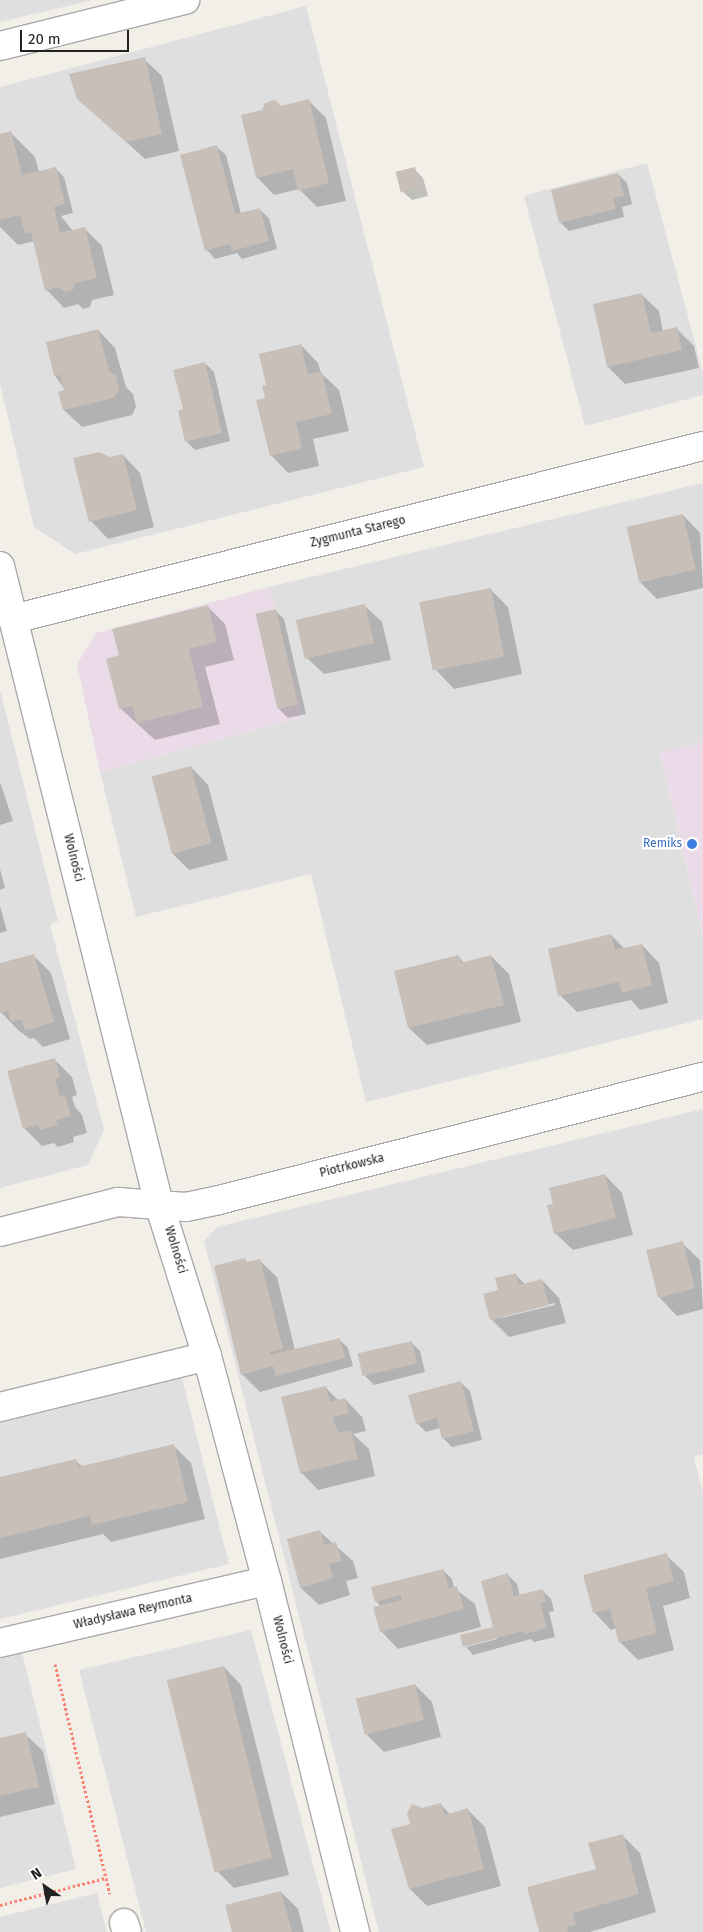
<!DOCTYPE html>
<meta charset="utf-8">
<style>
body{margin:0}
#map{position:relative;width:703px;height:1932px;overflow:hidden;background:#f2efe9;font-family:"Fira Sans",sans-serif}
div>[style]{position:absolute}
.residential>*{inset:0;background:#e0dfdf}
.industrial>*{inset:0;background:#ebdbe8}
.shadow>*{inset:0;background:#0003}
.building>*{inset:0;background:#c7bfb8;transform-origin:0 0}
.path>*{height:3px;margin-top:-1.5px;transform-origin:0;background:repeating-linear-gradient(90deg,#fa8072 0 2.5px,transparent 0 5px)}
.roads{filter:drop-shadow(1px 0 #a9a9a9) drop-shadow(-1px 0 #a9a9a9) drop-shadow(0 1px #a9a9a9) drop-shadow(0 -1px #a9a9a9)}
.minor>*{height:28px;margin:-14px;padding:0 14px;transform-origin:14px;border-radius:14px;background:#fff}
.dots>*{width:14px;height:14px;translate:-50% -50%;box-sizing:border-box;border:2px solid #fff;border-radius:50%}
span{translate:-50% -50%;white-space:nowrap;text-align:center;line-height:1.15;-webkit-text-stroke:4.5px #fff;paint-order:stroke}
.street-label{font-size:12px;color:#222}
.shop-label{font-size:12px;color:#366cbe}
.right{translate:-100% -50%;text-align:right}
.north{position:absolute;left:20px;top:1862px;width:50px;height:50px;-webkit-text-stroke:4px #fff;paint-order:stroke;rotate:327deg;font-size:14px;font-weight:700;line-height:20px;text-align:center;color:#222}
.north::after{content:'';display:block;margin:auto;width:18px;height:22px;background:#222;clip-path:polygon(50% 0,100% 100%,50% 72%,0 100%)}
.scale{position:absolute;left:20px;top:30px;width:109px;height:22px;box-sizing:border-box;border:2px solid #222;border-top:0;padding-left:6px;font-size:15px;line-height:18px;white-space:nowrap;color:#222;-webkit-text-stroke:4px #fff;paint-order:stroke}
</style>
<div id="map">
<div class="residential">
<div style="clip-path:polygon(0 0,93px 0,0 22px)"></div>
<div style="clip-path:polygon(306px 6px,424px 467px,75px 554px,34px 527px,0 384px,0 87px)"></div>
<div style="clip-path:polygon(647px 163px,703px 373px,703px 395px,585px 426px,524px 196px)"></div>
<div style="clip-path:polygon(703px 483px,703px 743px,660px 753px,703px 936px,703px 1019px,366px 1102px,311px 874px,136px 917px,100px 772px,303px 717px,269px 587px)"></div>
<div style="clip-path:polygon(0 690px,58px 921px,50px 925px,104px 1130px,88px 1165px,0 1188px)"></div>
<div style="clip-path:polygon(703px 1109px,703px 1454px,694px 1457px,703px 1493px,703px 1932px,379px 1932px,204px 1241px,217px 1227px)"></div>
<div style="clip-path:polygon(182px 1378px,229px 1564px,0 1619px,0 1423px)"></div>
<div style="clip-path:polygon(251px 1630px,331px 1932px,146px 1932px,79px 1670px)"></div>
<div style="clip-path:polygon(22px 1653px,76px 1869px,0 1888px,0 1659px)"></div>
<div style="clip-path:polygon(97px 1893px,107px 1932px,0 1932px,0 1917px)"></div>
</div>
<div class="industrial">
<div style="clip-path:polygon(269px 587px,303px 717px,100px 772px,77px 664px,96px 633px)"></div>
<div style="clip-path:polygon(703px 743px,703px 936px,660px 752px)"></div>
</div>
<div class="shadow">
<div style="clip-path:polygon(144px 59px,162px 76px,179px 151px,145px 159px,78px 98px)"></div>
<div style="clip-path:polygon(308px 100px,326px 118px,346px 201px,317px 207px,299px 189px,274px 195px,257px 177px,281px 107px)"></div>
<div style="clip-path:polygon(11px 133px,35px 157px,39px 172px,55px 168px,64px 177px,73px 213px,61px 216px,73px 231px,84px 228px,102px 246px,114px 295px,92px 300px,90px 307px,83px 309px,78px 304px,64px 308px,47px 290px,35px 241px,18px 245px,0 227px,0 135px)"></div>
<div style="clip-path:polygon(217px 147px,226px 155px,241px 214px,260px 210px,269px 218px,277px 249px,242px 259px,237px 253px,215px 259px,207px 250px)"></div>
<div style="clip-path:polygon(414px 169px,423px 178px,428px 196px,412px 200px,403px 192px)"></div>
<div style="clip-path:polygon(618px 174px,627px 183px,632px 204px,622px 207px,624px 217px,569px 231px,560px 222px)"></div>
<div style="clip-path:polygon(641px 294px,659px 311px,663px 332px,677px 329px,694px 346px,699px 368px,625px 384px,608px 367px)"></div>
<div style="clip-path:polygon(98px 330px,115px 348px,126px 387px,133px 394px,136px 407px,132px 415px,82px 427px,64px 410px,66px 391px,55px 376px)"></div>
<div style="clip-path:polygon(301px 345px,318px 363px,321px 373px,339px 390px,349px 431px,313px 439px,319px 466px,288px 473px,271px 455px,268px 386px)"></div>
<div style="clip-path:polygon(205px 363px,214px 372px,230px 441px,195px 450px,186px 441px)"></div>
<div style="clip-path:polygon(123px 455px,140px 473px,154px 527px,108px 539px,91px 521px,110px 459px)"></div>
<div style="clip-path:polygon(683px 515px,700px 533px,703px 588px,657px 599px,640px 582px)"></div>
<div style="clip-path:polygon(490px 589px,508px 607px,522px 674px,454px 689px,437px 671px)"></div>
<div style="clip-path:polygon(364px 605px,382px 622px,391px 660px,324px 674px,306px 657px,298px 623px)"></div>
<div style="clip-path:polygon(207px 606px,225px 624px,234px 660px,205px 667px,220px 724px,155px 740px,120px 708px,121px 656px)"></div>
<div style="clip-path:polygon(275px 610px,284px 619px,306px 714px,288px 718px,279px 709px)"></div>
<div style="clip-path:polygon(191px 767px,208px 785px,228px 860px,189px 870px,172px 853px,153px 778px)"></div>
<div style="clip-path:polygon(0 782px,13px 821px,0 825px)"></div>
<div style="clip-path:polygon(0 869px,5px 888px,0 890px)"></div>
<div style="clip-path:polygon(0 906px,7px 931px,0 933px)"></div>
<div style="clip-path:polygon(611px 935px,625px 949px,642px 945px,659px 963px,668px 1003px,640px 1010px,631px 1000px,577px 1012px,560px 995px)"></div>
<div style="clip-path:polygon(33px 955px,51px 973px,70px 1039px,43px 1047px,34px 1038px,30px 1039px,18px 1030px,0 1011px,0 965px)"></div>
<div style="clip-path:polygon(458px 956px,464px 963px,491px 956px,509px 974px,521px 1022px,427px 1045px,409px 1028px,396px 972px)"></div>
<div style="clip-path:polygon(54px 1059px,72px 1077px,77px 1095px,72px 1097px,75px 1107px,82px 1115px,87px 1133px,73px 1137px,74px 1142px,58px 1147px,54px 1143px,42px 1146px,24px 1128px)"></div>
<div style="clip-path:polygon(605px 1175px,622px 1193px,633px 1235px,573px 1250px,555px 1233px)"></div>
<div style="clip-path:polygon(682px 1243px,700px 1260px,703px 1309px,677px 1316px,660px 1298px)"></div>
<div style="clip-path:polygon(245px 1259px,248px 1263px,259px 1260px,277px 1277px,295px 1350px,339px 1339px,348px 1348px,353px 1366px,260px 1392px,242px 1374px)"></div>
<div style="clip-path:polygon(evenodd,515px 1274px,526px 1285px,542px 1280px,559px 1298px,566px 1323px,509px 1337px,491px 1319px,499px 1291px,515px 1274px,555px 1303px,555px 1305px,501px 1318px,501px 1316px,555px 1303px)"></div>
<div style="clip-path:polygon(411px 1342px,420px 1351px,425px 1372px,374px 1385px,365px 1376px)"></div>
<div style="clip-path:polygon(461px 1383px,470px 1391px,482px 1440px,452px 1447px,443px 1438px,440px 1428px,426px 1432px,417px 1423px)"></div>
<div style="clip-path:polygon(325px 1387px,339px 1401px,345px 1399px,362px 1417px,366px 1431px,353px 1434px,369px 1449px,375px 1476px,318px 1490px,301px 1472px)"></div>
<div style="clip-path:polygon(174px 1446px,191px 1463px,205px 1519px,111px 1542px,103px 1534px,0 1559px,0 1478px,76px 1461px,83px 1467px)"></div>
<div style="clip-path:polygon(320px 1532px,353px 1561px,358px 1578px,346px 1581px,350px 1595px,319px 1605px,301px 1588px,289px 1540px)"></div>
<div style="clip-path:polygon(666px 1555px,684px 1572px,690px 1598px,663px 1606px,674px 1650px,638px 1660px,620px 1642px,616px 1628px,611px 1630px,594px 1612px)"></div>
<div style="clip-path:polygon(443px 1570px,452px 1579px,454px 1588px,475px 1604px,481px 1627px,398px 1649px,381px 1631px,381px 1607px,376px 1601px)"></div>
<div style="clip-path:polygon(508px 1575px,517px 1584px,520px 1596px,542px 1590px,551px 1599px,554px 1611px,549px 1612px,555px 1637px,534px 1642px,531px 1639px,473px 1655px,466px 1647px,497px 1639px,494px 1628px)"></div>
<div style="clip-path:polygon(224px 1667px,241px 1685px,289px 1875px,234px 1888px,217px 1871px)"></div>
<div style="clip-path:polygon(415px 1685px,432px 1702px,441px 1737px,384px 1752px,367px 1735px)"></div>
<div style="clip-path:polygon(25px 1734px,43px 1751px,55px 1804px,0 1817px,0 1740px)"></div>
<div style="clip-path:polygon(441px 1805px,450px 1814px,468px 1810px,485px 1827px,501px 1886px,427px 1906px,410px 1889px,412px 1825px,422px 1810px)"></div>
<div style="clip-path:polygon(622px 1835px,640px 1853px,656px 1912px,590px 1932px,540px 1932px,597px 1870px)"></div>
<div style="clip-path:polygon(281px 1892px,298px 1909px,304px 1932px,233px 1932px)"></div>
</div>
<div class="building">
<div style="clip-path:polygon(145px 57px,162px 134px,126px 142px,77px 99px,69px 74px)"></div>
<div style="clip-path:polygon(309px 99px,329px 183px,298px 191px,293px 169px,256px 178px,241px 115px,262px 110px,265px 103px,275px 100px,281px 106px)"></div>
<div style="clip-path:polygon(11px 131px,22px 175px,56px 167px,65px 204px,54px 207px,60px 233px,85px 227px,97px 278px,75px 283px,73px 290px,65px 292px,59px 287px,45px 291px,31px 232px,25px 234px,20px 215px,0 220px,0 134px)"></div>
<div style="clip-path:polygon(217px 145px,235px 214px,260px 208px,269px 241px,232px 251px,230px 244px,205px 251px,180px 155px)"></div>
<div style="left:415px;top:167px;width:21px;height:20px;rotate:76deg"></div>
<div style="clip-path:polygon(618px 173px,624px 196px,613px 198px,616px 209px,559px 223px,551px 190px)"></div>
<div style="clip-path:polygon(642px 293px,651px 333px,677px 327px,682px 350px,607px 367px,593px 304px)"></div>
<div style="clip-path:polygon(98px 329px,109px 371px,116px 375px,119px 389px,114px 398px,63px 410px,58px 392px,64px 390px,60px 375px,54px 376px,46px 342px)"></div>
<div style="clip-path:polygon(301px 344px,308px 374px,322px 372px,332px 414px,296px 422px,302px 448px,270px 456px,256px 400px,265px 398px,262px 385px,266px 385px,259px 354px)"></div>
<div style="clip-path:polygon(205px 362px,222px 433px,185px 442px,178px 411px,183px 409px,173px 370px)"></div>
<div style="clip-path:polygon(99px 452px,110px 457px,123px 454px,137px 510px,89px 522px,73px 458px)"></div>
<div style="left:683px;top:514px;width:57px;height:58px;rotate:77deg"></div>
<div style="left:491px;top:588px;width:70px;height:73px;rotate:79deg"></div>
<div style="left:365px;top:604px;width:40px;height:71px;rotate:77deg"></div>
<div style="clip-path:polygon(208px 605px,217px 642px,189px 649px,203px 707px,137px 723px,132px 706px,119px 709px,106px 659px,119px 655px,112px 629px)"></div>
<div style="left:276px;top:609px;width:98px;height:21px;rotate:77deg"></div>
<div style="left:191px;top:766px;width:80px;height:41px;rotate:75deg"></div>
<div style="clip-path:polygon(611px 934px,615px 950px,642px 944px,652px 985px,622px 993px,619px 982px,558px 996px,548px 949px)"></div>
<div style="clip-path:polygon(34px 954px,54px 1022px,25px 1031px,21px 1019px,11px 1022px,8px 1011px,0 1013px,0 963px)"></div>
<div style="clip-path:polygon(458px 955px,461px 963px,491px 955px,504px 1005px,408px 1028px,394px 971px)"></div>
<div style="clip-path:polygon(55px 1058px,60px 1078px,55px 1079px,60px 1097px,65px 1096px,71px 1116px,56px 1120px,58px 1125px,39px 1130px,38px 1125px,23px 1129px,7px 1071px)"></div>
<div style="clip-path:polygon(605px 1174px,616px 1218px,554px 1234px,547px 1205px,553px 1204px,549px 1188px)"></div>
<div style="left:683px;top:1241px;width:49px;height:38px;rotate:76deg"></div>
<div style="clip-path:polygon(245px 1258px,247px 1262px,260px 1259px,283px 1349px,269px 1352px,270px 1355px,340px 1338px,345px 1358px,275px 1376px,273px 1366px,241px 1375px,214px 1266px)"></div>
<div style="clip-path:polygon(516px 1273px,519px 1285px,542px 1279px,549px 1305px,490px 1320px,483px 1294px,498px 1290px,495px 1278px)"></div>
<div style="left:412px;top:1341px;width:23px;height:56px;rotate:77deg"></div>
<div style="clip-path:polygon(461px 1381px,474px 1431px,442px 1439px,437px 1418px,416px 1424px,408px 1395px)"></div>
<div style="clip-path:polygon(326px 1386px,330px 1402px,345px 1398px,349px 1413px,333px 1417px,338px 1433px,351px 1430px,358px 1459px,300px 1473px,281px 1397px)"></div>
<div style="clip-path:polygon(174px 1444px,188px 1502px,92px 1525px,90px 1516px,0 1538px,0 1477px,76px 1459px,78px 1467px)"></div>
<div style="clip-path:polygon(320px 1530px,324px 1545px,336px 1542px,342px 1561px,329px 1564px,333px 1578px,300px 1588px,287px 1539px)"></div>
<div style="clip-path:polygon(667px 1553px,674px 1581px,646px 1588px,657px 1633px,619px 1643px,610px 1609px,593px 1613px,583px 1575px)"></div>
<div style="clip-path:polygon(443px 1569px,449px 1588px,457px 1586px,464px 1609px,380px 1632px,373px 1607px,402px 1600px,401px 1595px,375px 1602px,371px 1587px)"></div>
<div style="clip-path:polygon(508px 1573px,514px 1596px,543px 1589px,546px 1602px,540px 1604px,547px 1628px,524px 1634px,523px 1631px,463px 1647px,460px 1635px,493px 1627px,481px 1581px)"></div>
<div style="left:224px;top:1666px;width:198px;height:59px;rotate:76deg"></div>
<div style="left:415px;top:1684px;width:37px;height:61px;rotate:76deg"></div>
<div style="clip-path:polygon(26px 1732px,39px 1787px,0 1796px,0 1738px)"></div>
<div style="clip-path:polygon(441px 1803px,445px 1815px,468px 1808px,484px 1869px,409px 1889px,391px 1829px,410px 1824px,407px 1813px,412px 1804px,422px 1808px)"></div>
<div style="clip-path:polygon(623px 1834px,639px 1894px,573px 1913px,576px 1925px,567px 1927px,568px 1932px,539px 1932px,527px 1887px,596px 1869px,588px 1843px)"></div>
<div style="clip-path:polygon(281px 1891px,292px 1932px,232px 1932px,225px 1905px)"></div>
</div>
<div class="path">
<div style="left:55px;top:1664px;width:236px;rotate:76.6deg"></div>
<div style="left:0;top:1905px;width:109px;rotate:-14.3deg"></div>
</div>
<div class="roads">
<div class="minor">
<div style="left:0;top:46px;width:191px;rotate:-14deg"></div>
<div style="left:0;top:566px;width:658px;rotate:76.01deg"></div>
<div style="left:159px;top:1204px;width:159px;rotate:72.5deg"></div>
<div style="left:207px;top:1356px;width:233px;rotate:75.1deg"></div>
<div style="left:267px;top:1581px;width:362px;rotate:75.9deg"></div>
<div style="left:13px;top:619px;width:711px;rotate:-14.08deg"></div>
<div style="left:0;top:1232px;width:122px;rotate:-14.3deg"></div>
<div style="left:118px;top:1202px;width:68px;rotate:4.2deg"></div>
<div style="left:186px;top:1207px;width:34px;rotate:-12deg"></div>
<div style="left:219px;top:1200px;width:499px;rotate:-14.3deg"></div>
<div style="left:0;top:1407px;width:213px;rotate:-13.8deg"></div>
<div style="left:0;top:1643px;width:274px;rotate:-13.1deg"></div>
<div style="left:124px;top:1923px;width:9px;rotate:72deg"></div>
</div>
</div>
<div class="dots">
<div style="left:692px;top:844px;background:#3f7fe0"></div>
</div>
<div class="street-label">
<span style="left:358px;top:532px;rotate:-14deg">Zygmunta Starego</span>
<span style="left:73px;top:858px;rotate:76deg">Wolności</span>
<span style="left:352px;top:1166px;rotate:-14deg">Piotrkowska</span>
<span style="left:175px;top:1250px;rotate:73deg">Wolności</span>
<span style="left:133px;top:1612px;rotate:-13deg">Władysława Reymonta</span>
<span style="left:282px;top:1640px;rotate:76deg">Wolności</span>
</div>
<div class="shop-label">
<span class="right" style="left:682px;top:844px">Remiks</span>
</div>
<div class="north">N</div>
<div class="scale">20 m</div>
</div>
